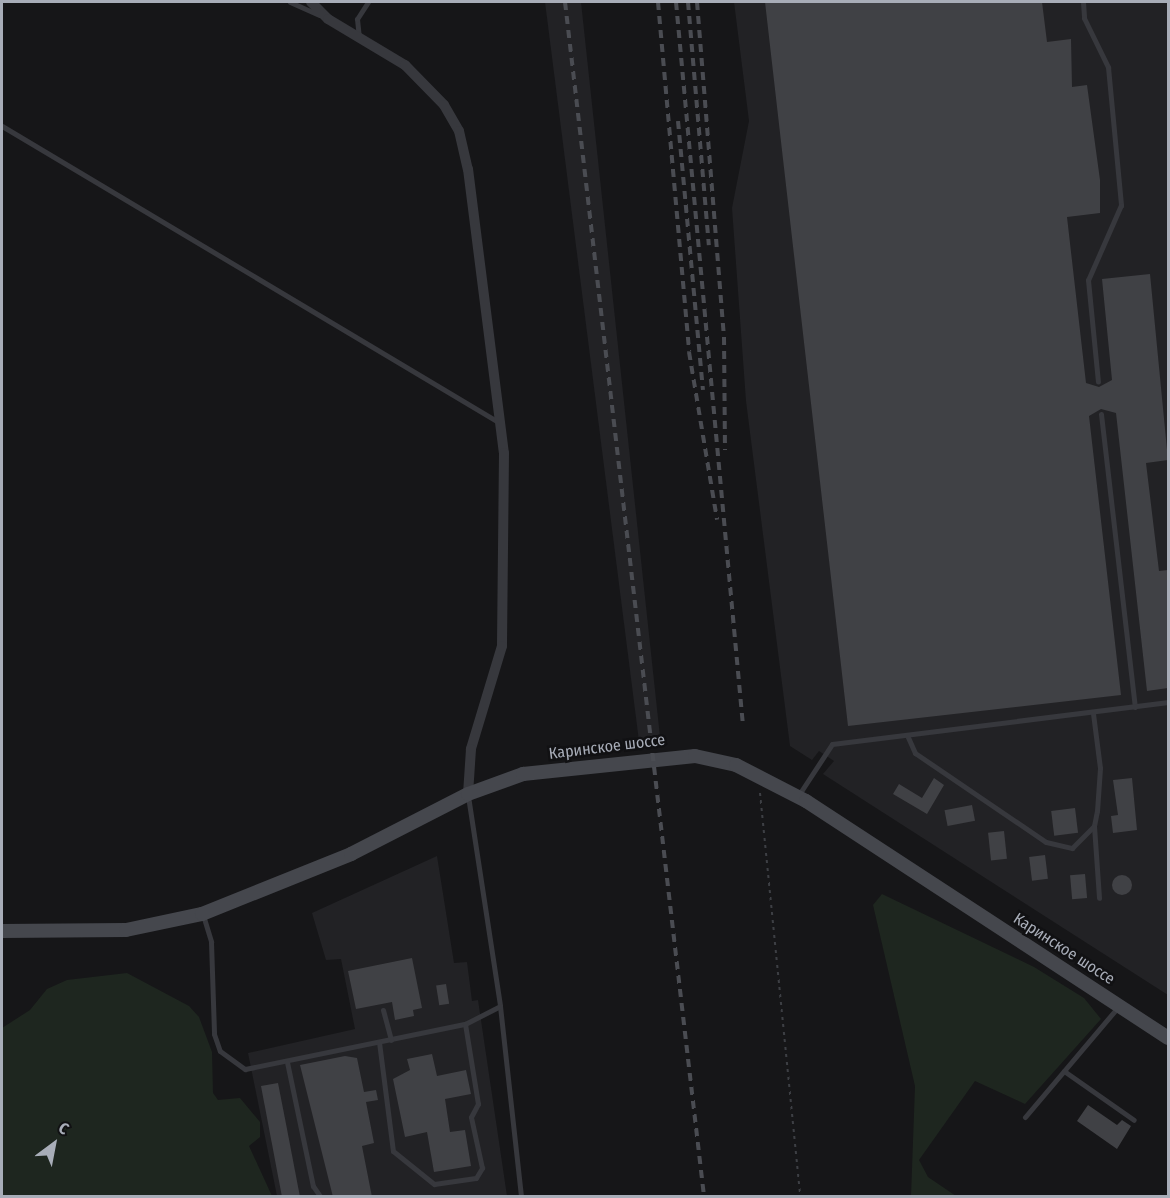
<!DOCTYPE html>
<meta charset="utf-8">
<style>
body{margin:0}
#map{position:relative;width:1170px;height:1198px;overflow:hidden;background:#161618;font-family:"Fira Sans Condensed",sans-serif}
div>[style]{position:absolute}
.built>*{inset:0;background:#222225}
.green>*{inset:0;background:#1e261f}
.building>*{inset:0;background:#404145;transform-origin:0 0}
.round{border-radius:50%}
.path>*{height:2px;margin-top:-1px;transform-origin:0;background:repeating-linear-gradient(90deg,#3d3f44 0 3px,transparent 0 7.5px)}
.lane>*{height:5px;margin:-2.5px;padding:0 2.5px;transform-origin:2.5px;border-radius:2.5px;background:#37383d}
.street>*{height:10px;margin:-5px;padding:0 5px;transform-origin:5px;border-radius:5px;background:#37383d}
.secondary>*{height:14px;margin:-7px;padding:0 7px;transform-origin:7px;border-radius:7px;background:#45474d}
.rail>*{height:4px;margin-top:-2px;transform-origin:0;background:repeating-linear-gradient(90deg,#4a4c52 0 8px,transparent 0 14px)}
span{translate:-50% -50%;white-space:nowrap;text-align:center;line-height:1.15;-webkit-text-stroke:5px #111113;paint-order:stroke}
.street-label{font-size:16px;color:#a8adb8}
.frame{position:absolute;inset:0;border:3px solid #a8adb8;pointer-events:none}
.north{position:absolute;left:24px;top:1114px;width:60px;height:60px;-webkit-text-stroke:4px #111113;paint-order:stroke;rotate:32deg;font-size:16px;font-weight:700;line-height:24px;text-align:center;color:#a8adb8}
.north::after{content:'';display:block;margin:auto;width:21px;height:27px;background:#a8adb8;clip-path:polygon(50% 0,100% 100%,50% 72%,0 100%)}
</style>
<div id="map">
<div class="built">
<div style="clip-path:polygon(545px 2px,581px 2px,661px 746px,640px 749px)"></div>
<div style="clip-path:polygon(734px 2px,1168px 2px,1168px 995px,823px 774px,834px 761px,819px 751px,812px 760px,790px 746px,746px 401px,732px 208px,749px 121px)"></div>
<div style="clip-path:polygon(437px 856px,454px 963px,467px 962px,472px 1001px,478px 1000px,507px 1196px,277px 1196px,248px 1053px,355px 1029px,341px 959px,326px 960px,312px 913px)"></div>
</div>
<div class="green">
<div style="clip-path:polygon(882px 894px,1034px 967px,1084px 998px,1101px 1019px,1025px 1104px,975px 1081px,919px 1160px,928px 1177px,956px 1196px,911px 1196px,915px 1086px,873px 905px)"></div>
<div style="clip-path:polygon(127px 973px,189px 1006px,199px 1017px,212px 1052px,213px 1093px,218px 1100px,240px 1098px,260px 1122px,260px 1137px,249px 1146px,272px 1196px,2px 1196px,2px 1028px,30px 1010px,47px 989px,67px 980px)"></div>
</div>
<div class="building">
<div style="clip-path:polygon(765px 2px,1042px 2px,1047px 42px,1071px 39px,1072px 87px,1087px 85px,1100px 180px,1100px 213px,1067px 217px,1086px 383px,1099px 387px,1112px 380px,1102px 279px,1150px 274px,1168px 460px,1146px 463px,1159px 571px,1168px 570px,1168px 688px,1147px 691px,1116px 413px,1101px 409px,1089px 416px,1121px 695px,848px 726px)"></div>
<div style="clip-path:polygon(934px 778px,944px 785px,927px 814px,893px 794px,899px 784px,922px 798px)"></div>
<div style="clip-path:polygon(1132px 778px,1137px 830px,1113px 833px,1111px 816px,1118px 815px,1113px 780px)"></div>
<div style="left:972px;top:805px;width:16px;height:28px;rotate:79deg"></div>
<div style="left:1075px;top:808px;width:25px;height:24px;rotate:83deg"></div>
<div style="left:1004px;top:831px;width:28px;height:16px;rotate:84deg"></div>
<div style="left:1045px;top:855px;width:24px;height:16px;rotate:83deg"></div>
<div style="left:1085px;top:874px;width:24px;height:15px;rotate:85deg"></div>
<div class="round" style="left:1112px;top:875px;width:20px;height:20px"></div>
<div style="clip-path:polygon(412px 958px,422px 1008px,413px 1010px,414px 1016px,395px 1020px,392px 1002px,356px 1009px,348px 971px)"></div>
<div style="left:446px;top:984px;width:20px;height:10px;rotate:81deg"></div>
<div style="clip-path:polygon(432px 1054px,437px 1076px,466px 1070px,471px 1094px,445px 1099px,450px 1132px,465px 1130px,471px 1166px,434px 1172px,427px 1132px,405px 1137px,393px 1079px,410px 1070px,407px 1059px)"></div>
<div style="clip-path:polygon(345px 1056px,357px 1058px,364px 1092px,376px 1090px,378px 1100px,366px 1102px,374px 1143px,362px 1146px,372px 1197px,333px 1197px,300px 1065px)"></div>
<div style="clip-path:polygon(278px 1083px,287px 1129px,300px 1197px,282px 1197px,261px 1086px)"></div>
<div style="clip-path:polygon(1088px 1105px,1117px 1125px,1122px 1120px,1131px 1126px,1117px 1149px,1077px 1121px)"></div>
</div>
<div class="path">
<div style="left:760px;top:793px;width:405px;rotate:84.3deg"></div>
</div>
<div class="lane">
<div style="left:290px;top:2px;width:32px;rotate:24deg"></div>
<div style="left:1083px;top:2px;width:16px;rotate:86deg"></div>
<div style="left:1084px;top:18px;width:55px;rotate:63.9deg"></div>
<div style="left:1108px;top:67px;width:139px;rotate:84.6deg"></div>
<div style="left:1121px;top:205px;width:82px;rotate:113.7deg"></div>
<div style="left:1088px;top:280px;width:102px;rotate:84.4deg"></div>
<div style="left:359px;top:38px;width:19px;rotate:-96deg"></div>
<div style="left:357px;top:19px;width:20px;rotate:-57deg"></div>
<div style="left:2px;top:126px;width:580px;rotate:30.81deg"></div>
<div style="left:1101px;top:414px;width:295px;rotate:83.4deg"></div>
<div style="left:907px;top:735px;width:20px;rotate:66deg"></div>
<div style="left:915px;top:753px;width:158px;rotate:34.2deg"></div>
<div style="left:1046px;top:842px;width:27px;rotate:13deg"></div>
<div style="left:1072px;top:848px;width:31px;rotate:-45deg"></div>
<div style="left:1094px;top:826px;width:15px;rotate:-79deg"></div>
<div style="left:1097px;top:811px;width:43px;rotate:-86deg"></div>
<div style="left:1100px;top:768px;width:55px;rotate:-97.3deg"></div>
<div style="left:468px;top:796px;width:212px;rotate:81.3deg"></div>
<div style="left:500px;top:1006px;width:191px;rotate:83.7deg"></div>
<div style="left:798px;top:796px;width:62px;rotate:-56.8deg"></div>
<div style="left:832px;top:744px;width:339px;rotate:-7.1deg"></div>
<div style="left:1094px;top:826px;width:72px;rotate:86deg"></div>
<div style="left:203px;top:915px;width:28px;rotate:73deg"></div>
<div style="left:211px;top:942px;width:92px;rotate:88.1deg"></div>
<div style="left:214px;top:1034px;width:18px;rotate:71deg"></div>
<div style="left:220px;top:1051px;width:31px;rotate:36deg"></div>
<div style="left:245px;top:1069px;width:225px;rotate:-11.6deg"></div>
<div style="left:465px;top:1024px;width:39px;rotate:-27deg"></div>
<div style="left:383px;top:1010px;width:31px;rotate:75deg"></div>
<div style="left:379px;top:1042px;width:110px;rotate:82.7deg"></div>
<div style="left:393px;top:1151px;width:53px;rotate:38.8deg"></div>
<div style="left:434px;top:1184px;width:42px;rotate:-8.1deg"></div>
<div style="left:476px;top:1178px;width:12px;rotate:-59deg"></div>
<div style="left:482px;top:1168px;width:52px;rotate:-102.2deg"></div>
<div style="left:471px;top:1117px;width:15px;rotate:-62deg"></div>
<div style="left:478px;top:1104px;width:81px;rotate:-99.2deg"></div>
<div style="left:287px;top:1062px;width:127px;rotate:78.2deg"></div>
<div style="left:313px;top:1186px;width:12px;rotate:55deg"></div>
<div style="left:1064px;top:1071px;width:85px;rotate:35deg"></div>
<div style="left:1025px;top:1117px;width:144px;rotate:-49.8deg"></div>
</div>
<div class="street">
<div style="left:311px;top:2px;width:24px;rotate:45deg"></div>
<div style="left:328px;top:19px;width:90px;rotate:30.9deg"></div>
<div style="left:405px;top:65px;width:56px;rotate:45.7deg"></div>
<div style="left:444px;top:105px;width:30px;rotate:60deg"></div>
<div style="left:459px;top:131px;width:39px;rotate:77deg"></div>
<div style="left:468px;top:169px;width:286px;rotate:82.8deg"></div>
<div style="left:504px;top:453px;width:193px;rotate:90.6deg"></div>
<div style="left:502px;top:646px;width:108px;rotate:106.8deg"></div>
<div style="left:471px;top:749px;width:45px;rotate:93.8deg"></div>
</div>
<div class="secondary">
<div style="left:2px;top:931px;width:124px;rotate:-0.5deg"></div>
<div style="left:126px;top:930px;width:78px;rotate:-11.9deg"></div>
<div style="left:202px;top:914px;width:161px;rotate:-21.9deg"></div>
<div style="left:351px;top:854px;width:131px;rotate:-27.1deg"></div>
<div style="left:468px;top:794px;width:59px;rotate:-20deg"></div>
<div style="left:523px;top:774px;width:173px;rotate:-6deg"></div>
<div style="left:695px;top:756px;width:42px;rotate:12.4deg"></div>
<div style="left:736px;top:765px;width:79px;rotate:27.2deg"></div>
<div style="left:806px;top:801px;width:433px;rotate:33.2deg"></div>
</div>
<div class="rail">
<div style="left:565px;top:2px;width:1202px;rotate:83.36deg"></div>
<div style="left:658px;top:2px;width:351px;rotate:84.9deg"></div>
<div style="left:689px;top:352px;width:170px;rotate:80.5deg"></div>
<div style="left:676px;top:2px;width:727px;rotate:84.71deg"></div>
<div style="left:688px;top:2px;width:244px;rotate:85.1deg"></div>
<div style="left:697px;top:2px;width:336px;rotate:85.4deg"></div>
<div style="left:724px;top:337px;width:113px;rotate:89.5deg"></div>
<div style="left:678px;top:121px;width:270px;rotate:84.7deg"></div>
</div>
<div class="street-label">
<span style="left:607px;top:747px;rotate:-7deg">Каринское шоссе</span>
<span style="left:1064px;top:949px;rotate:33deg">Каринское шоссе</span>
</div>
<div class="frame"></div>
<div class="north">С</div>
</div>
